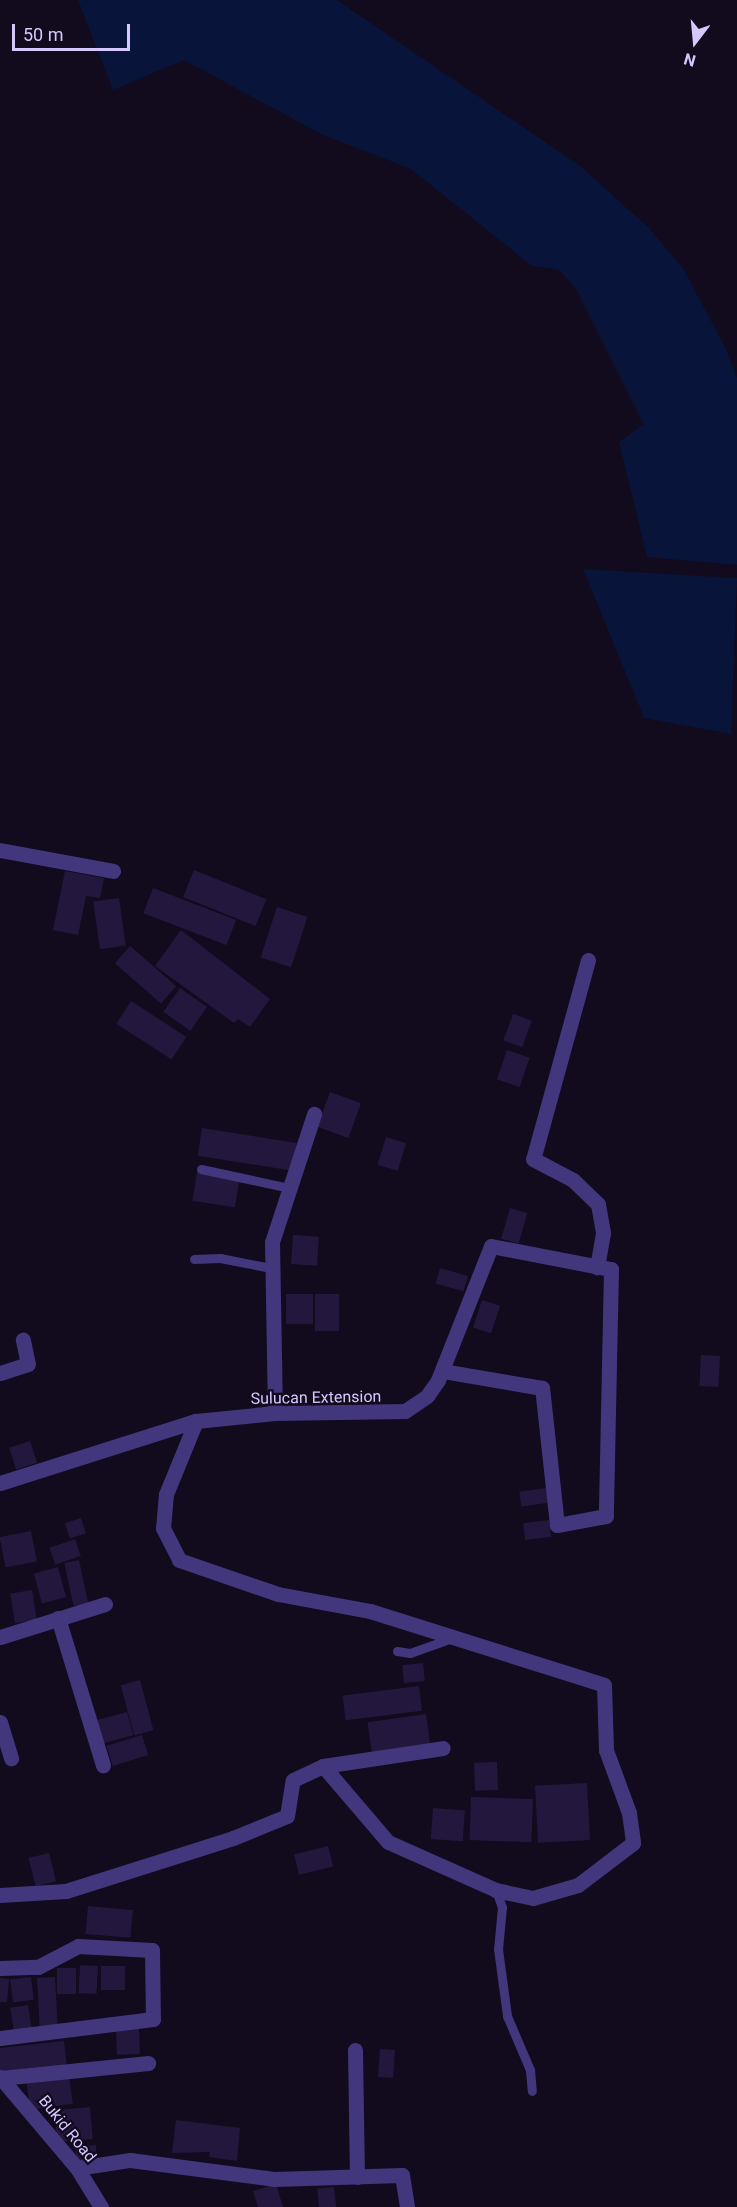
<!DOCTYPE html>
<style>
body{margin:0}
#map{position:relative;width:737px;height:2207px;overflow:hidden;background:#110b1d;font-family:Roboto,sans-serif}
div>[style]{position:absolute}
.water>*{inset:0;background:#081439}
.building>*{inset:0;background:#24173e;transform-origin:0 0}
.lane>*{height:9px;margin:-4.5px;padding:0 4.5px;transform-origin:4.5px;border-radius:4.5px;background:#42367d}
.street>*{height:15px;margin:-7.5px;padding:0 7.5px;transform-origin:7.5px;border-radius:7.5px;background:#42367d}
span{translate:-50% -50%;white-space:nowrap;text-align:center;line-height:1.15;-webkit-text-stroke:4.5px #110b1d;paint-order:stroke}
.street-label{font-size:16px;color:#d5c8ff}
.north{position:absolute;left:665px;top:12px;width:60px;height:60px;-webkit-text-stroke:4px #110b1d;paint-order:stroke;rotate:196deg;font-size:16px;font-weight:700;line-height:24px;text-align:center;color:#d5c8ff}
.north::after{content:'';display:block;margin:auto;width:21px;height:27px;background:#d5c8ff;clip-path:polygon(50% 0,100% 100%,50% 72%,0 100%)}
.scale{position:absolute;left:12px;top:24px;width:118px;height:27px;box-sizing:border-box;border:3px solid #d5c8ff;border-top:0;padding-left:8px;font-size:18px;line-height:21px;white-space:nowrap;color:#d5c8ff;-webkit-text-stroke:4px #110b1d;paint-order:stroke}
</style>
<div id="map">
<div class="water">
<div style="clip-path:polygon(78px 0,337px 0,580px 166px,648px 227px,684px 270px,726px 349px,737px 378px,737px 565px,647px 557px,619px 442px,644px 424px,577px 290px,559px 270px,532px 266px,411px 169px,321px 134px,184px 60px,113px 90px)"></div>
<div style="clip-path:polygon(583px 569px,737px 578px,731px 734px,644px 718px)"></div>
</div>
<div class="building">
<div style="left:194px;top:870px;width:78px;height:29px;rotate:22deg"></div>
<div style="clip-path:polygon(65px 871px,104px 878px,100px 898px,86px 896px,78px 935px,53px 930px)"></div>
<div style="left:153px;top:888px;width:89px;height:27px;rotate:21deg"></div>
<div style="left:119px;top:898px;width:48px;height:26px;rotate:82deg"></div>
<div style="left:277px;top:907px;width:32px;height:53px;rotate:18deg"></div>
<div style="clip-path:polygon(181px 930px,270px 999px,250px 1027px,238px 1019px,234px 1023px,155px 966px)"></div>
<div style="left:130px;top:946px;width:61px;height:23px;rotate:41deg"></div>
<div style="left:180px;top:988px;width:33px;height:29px;rotate:35deg"></div>
<div style="left:131px;top:1001px;width:66px;height:27px;rotate:33deg"></div>
<div style="left:513px;top:1014px;width:20px;height:28px;rotate:20deg"></div>
<div style="left:507px;top:1050px;width:24px;height:31px;rotate:19deg"></div>
<div style="left:330px;top:1092px;width:33px;height:37px;rotate:20deg"></div>
<div style="left:202px;top:1128px;width:96px;height:28px;rotate:9deg"></div>
<div style="left:386px;top:1137px;width:21px;height:29px;rotate:17deg"></div>
<div style="left:197px;top:1172px;width:43px;height:29px;rotate:9deg"></div>
<div style="left:510px;top:1208px;width:18px;height:32px;rotate:16deg"></div>
<div style="left:293px;top:1235px;width:26px;height:29px;rotate:4deg"></div>
<div style="left:440px;top:1268px;width:29px;height:16px;rotate:16deg"></div>
<div style="left:286px;top:1294px;width:27px;height:30px"></div>
<div style="left:315px;top:1294px;width:24px;height:37px"></div>
<div style="left:482px;top:1300px;width:19px;height:29px;rotate:18deg"></div>
<div style="left:701px;top:1355px;width:19px;height:31px;rotate:3deg"></div>
<div style="left:30px;top:1441px;width:23px;height:22px;rotate:72deg"></div>
<div style="left:546px;top:1488px;width:15px;height:27px;rotate:82deg"></div>
<div style="left:81px;top:1518px;width:16px;height:17px;rotate:72deg"></div>
<div style="left:549px;top:1520px;width:17px;height:26px;rotate:83deg"></div>
<div style="left:31px;top:1531px;width:31px;height:32px;rotate:79deg"></div>
<div style="left:75px;top:1539px;width:18px;height:27px;rotate:71deg"></div>
<div style="left:79px;top:1560px;width:44px;height:15px;rotate:78deg"></div>
<div style="left:58px;top:1567px;width:31px;height:25px;rotate:75deg"></div>
<div style="left:32px;top:1590px;width:30px;height:22px;rotate:81deg"></div>
<div style="left:423px;top:1663px;width:18px;height:21px;rotate:84deg"></div>
<div style="left:140px;top:1680px;width:52px;height:20px;rotate:75deg"></div>
<div style="left:419px;top:1686px;width:25px;height:77px;rotate:83deg"></div>
<div style="left:127px;top:1712px;width:24px;height:35px;rotate:75deg"></div>
<div style="left:426px;top:1714px;width:30px;height:59px;rotate:82deg"></div>
<div style="left:142px;top:1735px;width:21px;height:37px;rotate:73deg"></div>
<div style="left:497px;top:1762px;width:28px;height:23px;rotate:88deg"></div>
<div style="left:587px;top:1783px;width:57px;height:52px;rotate:87deg"></div>
<div style="left:471px;top:1797px;width:62px;height:43px;rotate:2deg"></div>
<div style="left:433px;top:1808px;width:32px;height:31px;rotate:4deg"></div>
<div style="left:328px;top:1846px;width:21px;height:35px;rotate:76deg"></div>
<div style="left:49px;top:1853px;width:29px;height:21px;rotate:76deg"></div>
<div style="left:88px;top:1906px;width:45px;height:28px;rotate:5deg"></div>
<div style="left:80px;top:1965px;width:18px;height:28px;rotate:3deg"></div>
<div style="left:101px;top:1966px;width:24px;height:24px"></div>
<div style="left:57px;top:1968px;width:19px;height:26px"></div>
<div style="left:31px;top:1977px;width:23px;height:21px;rotate:83deg"></div>
<div style="left:55px;top:1977px;width:54px;height:18px;rotate:87deg"></div>
<div style="clip-path:polygon(0 1978px,9px 1979px,7px 2002px,0 2002px)"></div>
<div style="left:28px;top:2005px;width:25px;height:18px;rotate:81deg"></div>
<div style="left:139px;top:2028px;width:26px;height:23px;rotate:88deg"></div>
<div style="clip-path:polygon(64px 2041px,67px 2068px,0 2071px,0 2048px)"></div>
<div style="left:380px;top:2049px;width:15px;height:28px;rotate:4deg"></div>
<div style="left:69px;top:2076px;width:28px;height:43px;rotate:82deg"></div>
<div style="left:90px;top:2107px;width:32px;height:36px;rotate:85deg"></div>
<div style="clip-path:polygon(176px 2120px,240px 2128px,237px 2161px,209px 2157px,210px 2152px,172px 2153px)"></div>
<div style="left:96px;top:2145px;width:14px;height:21px;rotate:86deg"></div>
<div style="clip-path:polygon(276px 2184px,283px 2207px,258px 2207px,253px 2191px)"></div>
<div style="left:334px;top:2187px;width:20px;height:17px;rotate:84deg"></div>
</div>
<div class="lane">
<div style="left:201px;top:1169px;width:91px;rotate:12.1deg"></div>
<div style="left:194px;top:1259px;width:26px;rotate:-2deg"></div>
<div style="left:220px;top:1258px;width:52px;rotate:11.1deg"></div>
<div style="left:397px;top:1651px;width:13px;rotate:9deg"></div>
<div style="left:410px;top:1653px;width:41px;rotate:-19.7deg"></div>
<div style="left:496px;top:1890px;width:18px;rotate:71deg"></div>
<div style="left:502px;top:1907px;width:42px;rotate:95.4deg"></div>
<div style="left:498px;top:1949px;width:68px;rotate:82.3deg"></div>
<div style="left:507px;top:2016px;width:59px;rotate:66.9deg"></div>
<div style="left:530px;top:2070px;width:21px;rotate:85deg"></div>
</div>
<div class="street">
<div style="left:0;top:850px;width:115px;rotate:10.5deg"></div>
<div style="left:588px;top:960px;width:206px;rotate:105.4deg"></div>
<div style="left:533px;top:1159px;width:45px;rotate:27.7deg"></div>
<div style="left:573px;top:1180px;width:35px;rotate:44deg"></div>
<div style="left:598px;top:1204px;width:29px;rotate:80deg"></div>
<div style="left:603px;top:1233px;width:35px;rotate:100deg"></div>
<div style="left:0;top:1373px;width:29px;rotate:-18deg"></div>
<div style="left:28px;top:1364px;width:25px;rotate:-102deg"></div>
<div style="left:275px;top:1413px;width:171px;rotate:-91deg"></div>
<div style="left:272px;top:1242px;width:135px;rotate:-71.8deg"></div>
<div style="left:196px;top:1421px;width:79px;rotate:112.3deg"></div>
<div style="left:166px;top:1494px;width:34px;rotate:95deg"></div>
<div style="left:163px;top:1528px;width:36px;rotate:63deg"></div>
<div style="left:179px;top:1560px;width:105px;rotate:19deg"></div>
<div style="left:278px;top:1594px;width:94px;rotate:10.5deg"></div>
<div style="left:370px;top:1611px;width:245px;rotate:17.5deg"></div>
<div style="left:604px;top:1685px;width:65px;rotate:88.2deg"></div>
<div style="left:606px;top:1750px;width:67px;rotate:69.9deg"></div>
<div style="left:629px;top:1813px;width:30px;rotate:82deg"></div>
<div style="left:633px;top:1843px;width:69px;rotate:142.6deg"></div>
<div style="left:578px;top:1885px;width:47px;rotate:163.9deg"></div>
<div style="left:533px;top:1898px;width:38px;rotate:-168deg"></div>
<div style="left:496px;top:1890px;width:118px;rotate:-156deg"></div>
<div style="left:388px;top:1842px;width:100px;rotate:-130.5deg"></div>
<div style="left:0;top:1483px;width:206px;rotate:-17.6deg"></div>
<div style="left:196px;top:1421px;width:79px;rotate:-5.8deg"></div>
<div style="left:275px;top:1413px;width:130px;rotate:-0.9deg"></div>
<div style="left:405px;top:1411px;width:27px;rotate:-34deg"></div>
<div style="left:427px;top:1396px;width:19px;rotate:-55deg"></div>
<div style="left:438px;top:1380px;width:144px;rotate:-68.4deg"></div>
<div style="left:491px;top:1246px;width:122px;rotate:10.9deg"></div>
<div style="left:611px;top:1269px;width:247px;rotate:91.2deg"></div>
<div style="left:606px;top:1516px;width:50px;rotate:169.6deg"></div>
<div style="left:557px;top:1525px;width:138px;rotate:-96.2deg"></div>
<div style="left:542px;top:1388px;width:100px;rotate:-170.3deg"></div>
<div style="left:58px;top:1618px;width:154px;rotate:73deg"></div>
<div style="left:0;top:1637px;width:110px;rotate:-17.4deg"></div>
<div style="left:0;top:1722px;width:38px;rotate:73deg"></div>
<div style="left:0;top:1895px;width:66px;rotate:-3.5deg"></div>
<div style="left:66px;top:1891px;width:175px;rotate:-17.6deg"></div>
<div style="left:233px;top:1838px;width:58px;rotate:-22.2deg"></div>
<div style="left:287px;top:1816px;width:36px;rotate:-81deg"></div>
<div style="left:293px;top:1780px;width:33px;rotate:-25deg"></div>
<div style="left:323px;top:1766px;width:121px;rotate:-8.5deg"></div>
<div style="left:0;top:1968px;width:38px;rotate:-2deg"></div>
<div style="left:38px;top:1967px;width:45px;rotate:-27.7deg"></div>
<div style="left:78px;top:1946px;width:74px;rotate:3.1deg"></div>
<div style="left:152px;top:1950px;width:69px;rotate:89.2deg"></div>
<div style="left:153px;top:2019px;width:154px;rotate:172.9deg"></div>
<div style="left:355px;top:2050px;width:127px;rotate:89.1deg"></div>
<div style="left:0;top:2077px;width:119px;rotate:49.8deg"></div>
<div style="left:77px;top:2168px;width:46px;rotate:58.4deg"></div>
<div style="left:1px;top:2078px;width:148px;rotate:-5.8deg"></div>
<div style="left:77px;top:2168px;width:54px;rotate:-8.6deg"></div>
<div style="left:130px;top:2160px;width:145px;rotate:7.5deg"></div>
<div style="left:274px;top:2179px;width:128px;rotate:-1.8deg"></div>
<div style="left:402px;top:2175px;width:32px;rotate:81deg"></div>
</div>
<div class="street-label">
<span style="left:316px;top:1398px;rotate:-1deg">Sulucan Extension</span>
<span style="left:67px;top:2129px;rotate:51deg">Bukid Road</span>
</div>
<div class="north">N</div>
<div class="scale">50 m</div>
</div>
